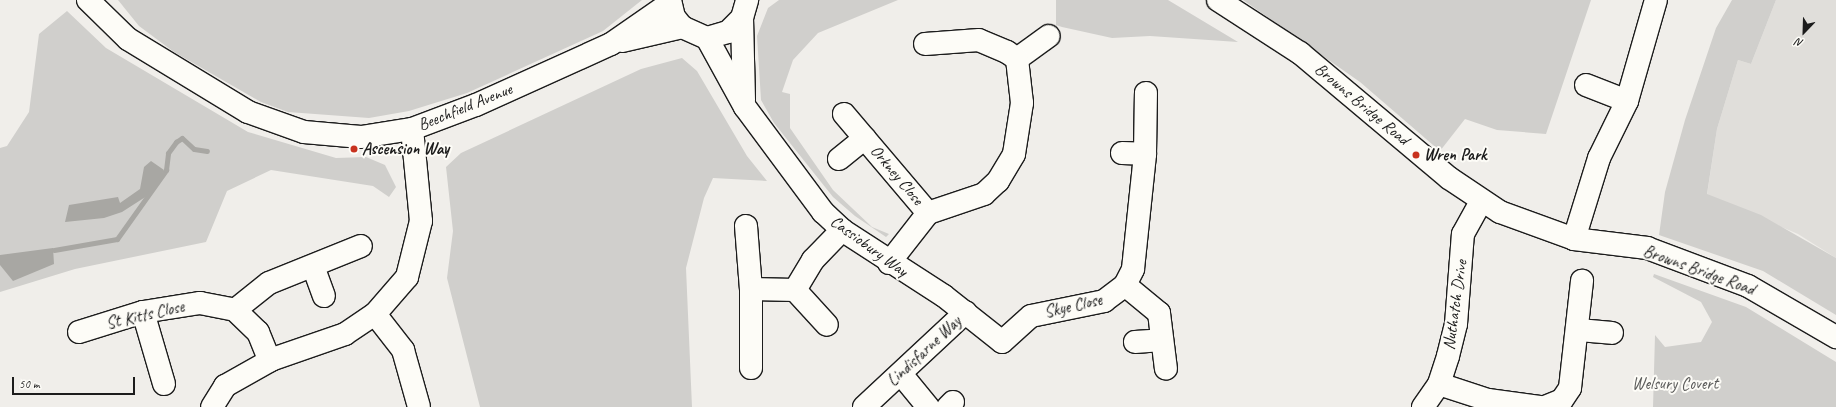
<!DOCTYPE html>
<style>
body{margin:0}
#map{position:relative;width:1836px;height:407px;overflow:hidden;background:#f0eeea;font-family:Caveat,sans-serif}
div>[style]{position:absolute}
.built>*{inset:0;background:#e0deda}
.green>*{inset:0;background:#d0cfcc}
.water>*{inset:0;background:#a8a7a3}
.stream>*{height:5px;margin:-2.5px;padding:0 2.5px;transform-origin:2.5px;border-radius:2.5px;background:#a8a7a3}
.roads{filter:drop-shadow(1px 0 #1c1c1c) drop-shadow(-1px 0 #1c1c1c) drop-shadow(0 1px #1c1c1c) drop-shadow(0 -1px #1c1c1c)}
.minor>*{height:22px;margin:-11px;padding:0 11px;transform-origin:11px;border-radius:11px;background:#fdfcf7}
.dots>*{width:11px;height:11px;translate:-50% -50%;box-sizing:border-box;border:2px solid #fdfcf7;border-radius:50%}
span{translate:-50% -50%;white-space:nowrap;text-align:center;line-height:1.15;-webkit-text-stroke:4px #fdfcf7;paint-order:stroke}
.street-label{font-size:17px;color:#1c1c1c}
.poi-label{font-size:17px;color:#1c1c1c;font-weight:700}
.left{translate:0 -50%;text-align:left}
.park-label{font-size:17px;color:#5b5b5a}
.north{position:absolute;left:1784px;top:12px;width:40px;height:40px;-webkit-text-stroke:3px #fdfcf7;paint-order:stroke;rotate:203deg;font-size:11px;font-weight:700;line-height:16px;text-align:center;color:#1c1c1c}
.north::after{content:'';display:block;margin:auto;width:14px;height:18px;background:#1c1c1c;clip-path:polygon(50% 0,100% 100%,50% 72%,0 100%)}
.scale{position:absolute;left:12px;top:377px;width:123px;height:18px;box-sizing:border-box;border:2px solid #1c1c1c;border-top:0;padding-left:5px;font-size:12px;line-height:14px;white-space:nowrap;color:#1c1c1c;-webkit-text-stroke:3px #fdfcf7;paint-order:stroke}
</style>
<div id="map">
<div class="built">
<div style="clip-path:polygon(1776px 0,1836px 0,1836px 258px,1798px 234px,1707px 195px,1717px 129px,1738px 60px,1751px 64px)"></div>
</div>
<div class="green">
<div style="clip-path:polygon(118px 0,642px 0,603px 31px,467px 93px,409px 111px,369px 118px,288px 112px,261px 102px,174px 52px,139px 26px)"></div>
<div style="clip-path:polygon(779px 0,898px 0,818px 33px,793px 60px,782px 92px,790px 94px,790px 128px,833px 190px,872px 227px,889px 234px,886px 237px,855px 216px,833px 197px,774px 123px,761px 100px,757px 36px,768px 8px)"></div>
<div style="clip-path:polygon(1056px 0,1168px 0,1238px 42px,1150px 36px,1112px 38px,1062px 27px,1056px 25px)"></div>
<div style="clip-path:polygon(1243px 0,1591px 0,1546px 134px,1497px 130px,1465px 119px,1440px 151px,1360px 82px)"></div>
<div style="clip-path:polygon(1732px 0,1776px 0,1751px 64px,1738px 60px,1717px 129px,1707px 194px,1761px 215px,1836px 258px,1836px 315px,1763px 271px,1659px 235px,1665px 192px,1685px 120px,1716px 28px)"></div>
<div style="clip-path:polygon(67px 11px,106px 48px,248px 132px,336px 158px,366px 157px,385px 165px,396px 187px,389px 197px,373px 186px,271px 170px,227px 191px,206px 242px,75px 269px,0 292px,0 148px,7px 146px,29px 112px,39px 34px)"></div>
<div style="clip-path:polygon(682px 58px,697px 71px,747px 156px,767px 181px,713px 178px,704px 198px,686px 268px,692px 407px,480px 407px,447px 278px,453px 231px,446px 167px,461px 153px,641px 69px)"></div>
<div style="clip-path:polygon(1654px 274px,1746px 307px,1836px 362px,1836px 407px,1653px 407px,1655px 335px,1665px 347px,1701px 342px,1712px 322px,1701px 302px,1653px 277px)"></div>
</div>
<div class="water">
<div style="clip-path:polygon(151px 161px,164px 170px,150px 194px,122px 212px,104px 218px,65px 222px,69px 205px,118px 197px,120px 203px,140px 189px,144px 167px)"></div>
<div style="clip-path:polygon(53px 248px,54px 264px,13px 281px,0 265px,0 255px)"></div>
</div>
<div class="stream">
<div style="left:54px;top:250px;width:64px;rotate:-9.9deg"></div>
<div style="left:117px;top:239px;width:85px;rotate:-54.6deg"></div>
<div style="left:166px;top:170px;width:17px;rotate:-83deg"></div>
<div style="left:168px;top:153px;width:14px;rotate:-54deg"></div>
<div style="left:176px;top:142px;width:7px;rotate:-34deg"></div>
<div style="left:182px;top:138px;width:16px;rotate:43deg"></div>
<div style="left:194px;top:149px;width:13px;rotate:9deg"></div>
</div>
<div class="roads">
<div class="minor">
<div style="left:88px;top:0;width:56px;rotate:44.3deg"></div>
<div style="left:128px;top:39px;width:140px;rotate:31.3deg"></div>
<div style="left:248px;top:112px;width:59px;rotate:19.7deg"></div>
<div style="left:304px;top:132px;width:57px;rotate:5deg"></div>
<div style="left:361px;top:137px;width:52px;rotate:-8.9deg"></div>
<div style="left:412px;top:129px;width:68px;rotate:-20.6deg"></div>
<div style="left:476px;top:105px;width:148px;rotate:-24.3deg"></div>
<div style="left:611px;top:44px;width:72px;rotate:-34.8deg"></div>
<div style="left:670px;top:0;width:17px;rotate:77deg"></div>
<div style="left:674px;top:17px;width:13px;rotate:51deg"></div>
<div style="left:682px;top:27px;width:27px;rotate:24deg"></div>
<div style="left:707px;top:38px;width:22px;rotate:-16deg"></div>
<div style="left:728px;top:32px;width:20px;rotate:-45deg"></div>
<div style="left:742px;top:18px;width:19px;rotate:-74deg"></div>
<div style="left:1218px;top:0;width:98px;rotate:32.9deg"></div>
<div style="left:1300px;top:53px;width:194px;rotate:40deg"></div>
<div style="left:1449px;top:178px;width:61px;rotate:33.7deg"></div>
<div style="left:1500px;top:212px;width:79px;rotate:20deg"></div>
<div style="left:1574px;top:239px;width:74px;rotate:7deg"></div>
<div style="left:1647px;top:248px;width:108px;rotate:20.6deg"></div>
<div style="left:1748px;top:286px;width:102px;rotate:30.1deg"></div>
<div style="left:742px;top:18px;width:82px;rotate:88.6deg"></div>
<div style="left:707px;top:38px;width:79px;rotate:61.2deg"></div>
<div style="left:745px;top:107px;width:131px;rotate:53.4deg"></div>
<div style="left:823px;top:212px;width:26px;rotate:43deg"></div>
<div style="left:842px;top:230px;width:121px;rotate:32.9deg"></div>
<div style="left:944px;top:296px;width:74px;rotate:38.4deg"></div>
<div style="left:1002px;top:342px;width:39px;rotate:-42deg"></div>
<div style="left:1031px;top:316px;width:75px;rotate:-11.6deg"></div>
<div style="left:1104px;top:301px;width:26px;rotate:-37deg"></div>
<div style="left:1125px;top:285px;width:18px;rotate:-63deg"></div>
<div style="left:1133px;top:269px;width:116px;rotate:-84deg"></div>
<div style="left:1145px;top:154px;width:61px;rotate:-89.1deg"></div>
<div style="left:622px;top:41px;width:62px;rotate:-13.1deg"></div>
<div style="left:1017px;top:59px;width:39px;rotate:-36deg"></div>
<div style="left:1586px;top:85px;width:44px;rotate:21.3deg"></div>
<div style="left:844px;top:114px;width:130px;rotate:49.7deg"></div>
<div style="left:1122px;top:153px;width:23px;rotate:2deg"></div>
<div style="left:839px;top:159px;width:33px;rotate:-39deg"></div>
<div style="left:746px;top:226px;width:63px;rotate:85.5deg"></div>
<div style="left:1574px;top:239px;width:85px;rotate:-72.8deg"></div>
<div style="left:1599px;top:158px;width:64px;rotate:-63.8deg"></div>
<div style="left:1627px;top:101px;width:105px;rotate:-74deg"></div>
<div style="left:889px;top:263px;width:63px;rotate:-52deg"></div>
<div style="left:928px;top:213px;width:59px;rotate:-18.7deg"></div>
<div style="left:984px;top:194px;width:19px;rotate:-43deg"></div>
<div style="left:998px;top:181px;width:31px;rotate:-59deg"></div>
<div style="left:1014px;top:154px;width:52px;rotate:-81.1deg"></div>
<div style="left:1022px;top:103px;width:44px;rotate:-96.5deg"></div>
<div style="left:1017px;top:59px;width:12px;rotate:-145deg"></div>
<div style="left:1007px;top:52px;width:30px;rotate:-157deg"></div>
<div style="left:979px;top:40px;width:54px;rotate:175.8deg"></div>
<div style="left:313px;top:266px;width:32px;rotate:70deg"></div>
<div style="left:1125px;top:285px;width:44px;rotate:39.5deg"></div>
<div style="left:1159px;top:313px;width:56px;rotate:82.9deg"></div>
<div style="left:795px;top:290px;width:47px;rotate:47.6deg"></div>
<div style="left:235px;top:310px;width:43px;rotate:-38.5deg"></div>
<div style="left:269px;top:283px;width:99px;rotate:-21.9deg"></div>
<div style="left:143px;top:312px;width:75px;rotate:73.7deg"></div>
<div style="left:375px;top:314px;width:46px;rotate:52.1deg"></div>
<div style="left:403px;top:350px;width:59px;rotate:74.3deg"></div>
<div style="left:1579px;top:330px;width:33px;rotate:5deg"></div>
<div style="left:79px;top:332px;width:67px;rotate:-17.4deg"></div>
<div style="left:143px;top:312px;width:58px;rotate:-9deg"></div>
<div style="left:200px;top:303px;width:36px;rotate:11deg"></div>
<div style="left:235px;top:310px;width:32px;rotate:44deg"></div>
<div style="left:258px;top:332px;width:31px;rotate:68deg"></div>
<div style="left:1135px;top:342px;width:27px;rotate:-4deg"></div>
<div style="left:751px;top:368px;width:79px;rotate:-90deg"></div>
<div style="left:751px;top:289px;width:44px;rotate:1.3deg"></div>
<div style="left:795px;top:290px;width:35px;rotate:-59deg"></div>
<div style="left:813px;top:260px;width:42px;rotate:-46deg"></div>
<div style="left:901px;top:374px;width:43px;rotate:50.7deg"></div>
<div style="left:1439px;top:384px;width:52px;rotate:18.1deg"></div>
<div style="left:1488px;top:400px;width:52px;rotate:7.7deg"></div>
<div style="left:212px;top:407px;width:25px;rotate:-58deg"></div>
<div style="left:225px;top:386px;width:55px;rotate:-29.4deg"></div>
<div style="left:273px;top:359px;width:76px;rotate:-19.1deg"></div>
<div style="left:345px;top:334px;width:36px;rotate:-34deg"></div>
<div style="left:375px;top:314px;width:49px;rotate:-49.1deg"></div>
<div style="left:407px;top:277px;width:58px;rotate:-76deg"></div>
<div style="left:421px;top:221px;width:92px;rotate:-95.6deg"></div>
<div style="left:864px;top:407px;width:139px;rotate:-43deg"></div>
<div style="left:948px;top:407px;width:7px;rotate:-45deg"></div>
<div style="left:1423px;top:407px;width:28px;rotate:-55deg"></div>
<div style="left:1439px;top:384px;width:29px;rotate:-72deg"></div>
<div style="left:1448px;top:356px;width:33px;rotate:-76deg"></div>
<div style="left:1456px;top:324px;width:90px;rotate:-85.6deg"></div>
<div style="left:1463px;top:234px;width:38px;rotate:-61deg"></div>
<div style="left:1545px;top:407px;width:18px;rotate:-22deg"></div>
<div style="left:1562px;top:400px;width:14px;rotate:-56deg"></div>
<div style="left:1570px;top:388px;width:108px;rotate:-83.6deg"></div>
</div>
</div>
<div class="dots">
<div style="left:354px;top:149px;background:#c8321e"></div>
<div style="left:1416px;top:155px;background:#c8321e"></div>
</div>
<div class="street-label">
<span style="left:1362px;top:104px;rotate:40deg">Browns Bridge Road</span>
<span style="left:465px;top:107px;rotate:-22deg">Beechfield Avenue</span>
<span style="left:897px;top:175px;rotate:50deg">Orkney Close</span>
<span style="left:869px;top:246px;rotate:36deg">Cassiobury Way</span>
<span style="left:1699px;top:270px;rotate:20deg">Browns Bridge Road</span>
<span style="left:1455px;top:305px;rotate:-82deg">Nuthatch Drive</span>
<span style="left:1073px;top:306px;rotate:-13deg">Skye Close</span>
<span style="left:145px;top:315px;rotate:-13deg">St Kitts Close</span>
<span style="left:924px;top:351px;rotate:-43deg">Lindisfarne Way</span>
</div>
<div class="poi-label">
<span class="left" style="left:362px;top:149px">Ascension Way</span>
<span class="left" style="left:1424px;top:155px">Wren Park</span>
</div>
<div class="park-label">
<span style="left:1675px;top:384px">Welsury Covert</span>
</div>
<div class="north">N</div>
<div class="scale">50 m</div>
</div>
